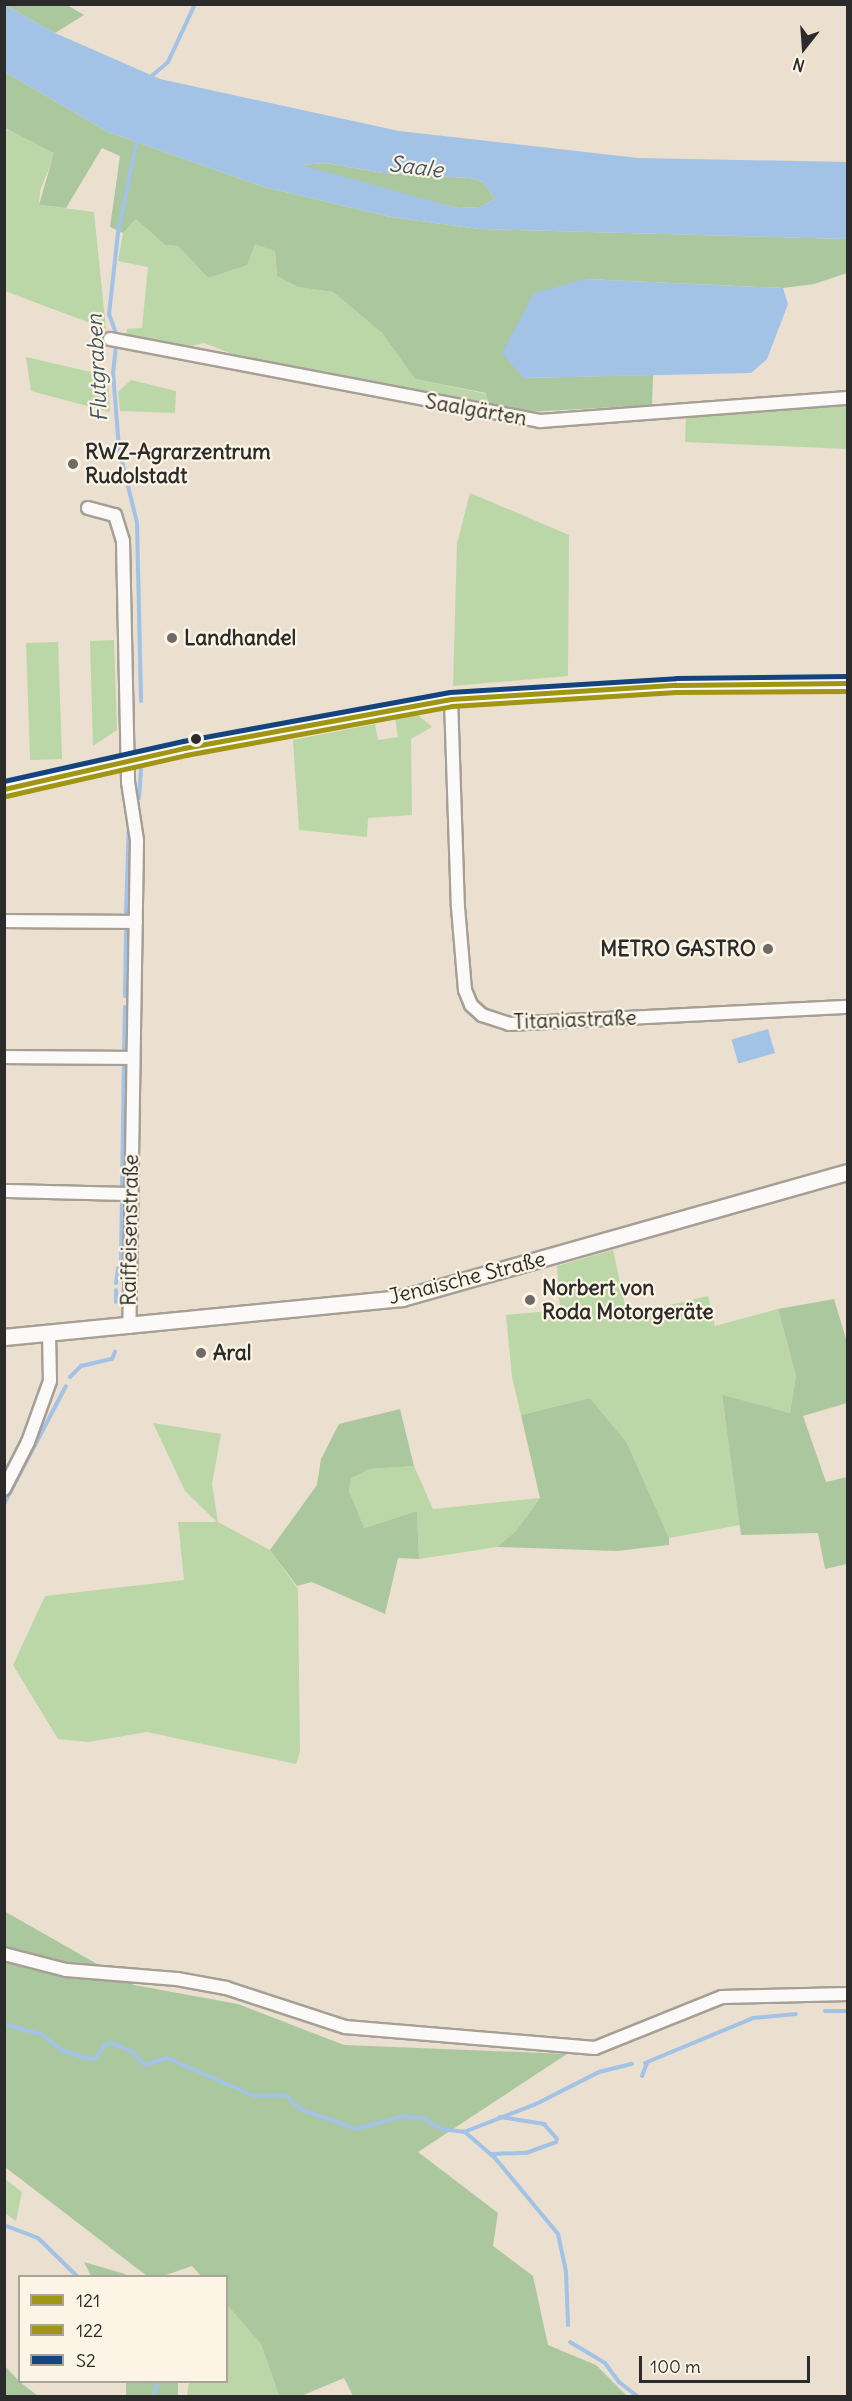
<!DOCTYPE html>
<meta charset="utf-8">
<style>
body{margin:0}
#map{position:relative;width:852px;height:2401px;overflow:hidden;background:#ebdfd0;font-family:Delius,sans-serif}
div>[style]{position:absolute}
.green>*{inset:0;background:#bbd7a7;transform-origin:0 0}
.forest>*{inset:0;background:#abc79d;transform-origin:0 0}
.water>*{inset:0;background:#a2c2e6;transform-origin:0 0}
.stream>*{height:4px;margin:-2px;padding:0 2px;transform-origin:2px;border-radius:2px;background:#a2c2e6}
.roads{filter:drop-shadow(2px 0 #a59f96) drop-shadow(-2px 0 #a59f96) drop-shadow(0 2px #a59f96) drop-shadow(0 -2px #a59f96)}
.minor>*{height:12px;margin:-6px;padding:0 6px;transform-origin:6px;border-radius:6px;background:#fcfaf8}
.major>*{height:15px;margin:-7.5px;padding:0 7.5px;transform-origin:7.5px;border-radius:7.5px;background:#fcfaf8}
.bus-1>*{height:4.5px;margin:-2.25px;padding:0 2.25px;transform-origin:2.25px;border-radius:2.25px;background:#a09613}
.bus-2>*{height:4.5px;margin:-2.25px;padding:0 2.25px;transform-origin:2.25px;border-radius:2.25px;background:#a09613}
.bus-3>*{height:4.5px;margin:-2.25px;padding:0 2.25px;transform-origin:2.25px;border-radius:2.25px;background:#13447e}
.dots>*{width:16px;height:16px;translate:-50% -50%;box-sizing:border-box;border:3px solid #fcf5e5;border-radius:50%}
span{translate:-50% -50%;white-space:nowrap;text-align:center;line-height:1.15;-webkit-text-stroke:4.5px #fcf5e5;paint-order:stroke}
.street-label{font-size:21px;color:#2b2b2b}
.poi-label{font-size:21px;color:#2b2b2b;font-weight:700}
.left{translate:0 -50%;text-align:left}
.right{translate:-100% -50%;text-align:right}
.water-label{font-size:22px;color:#455466;font-style:italic}
.frame{position:absolute;inset:0;border:6px solid #2b2b2b;pointer-events:none}
.legend{position:absolute;left:18px;top:2275px;width:210px;height:108px;box-sizing:border-box;background:#fcf5e5;border:2px solid #a8a49b;margin:0;padding:8px 10px;list-style:none;font-size:18px;color:#2b2b2b}
.legend li{display:flex;align-items:center;gap:12px;height:30px}
.legend b{width:30px;border:2px solid #a8a49b}
.north{position:absolute;left:774px;top:18px;width:60px;height:60px;-webkit-text-stroke:4px #fcf5e5;paint-order:stroke;rotate:197deg;font-size:16px;font-weight:700;line-height:24px;text-align:center;color:#2b2b2b}
.north::after{content:'';display:block;margin:auto;width:21px;height:27px;background:#2b2b2b;clip-path:polygon(50% 0,100% 100%,50% 72%,0 100%)}
.scale{position:absolute;left:639px;top:2356px;width:171px;height:27px;box-sizing:border-box;border:3px solid #2b2b2b;border-top:0;padding-left:8px;font-size:18px;line-height:21px;white-space:nowrap;color:#2b2b2b;-webkit-text-stroke:4px #fcf5e5;paint-order:stroke}
</style>
<div id="map">
<div class="green">
<div style="clip-path:polygon(4px 128px,55px 153px,40px 191px,39px 205px,94px 212px,106px 329px,5px 291px)"></div>
<div style="clip-path:polygon(136px 219px,165px 245px,178px 246px,208px 278px,246px 265px,255px 243px,275px 251px,277px 276px,298px 287px,333px 292px,382px 333px,415px 379px,487px 394px,490px 408px,246px 359px,204px 343px,186px 347px,126px 335px,127px 329px,142px 328px,148px 267px,118px 261px,123px 233px)"></div>
<div style="clip-path:polygon(26px 357px,108px 376px,110px 412px,31px 391px)"></div>
<div style="clip-path:polygon(131px 380px,176px 391px,175px 413px,120px 411px,118px 392px)"></div>
<div style="clip-path:polygon(847px 405px,847px 449px,685px 442px,686px 417px)"></div>
<div style="clip-path:polygon(470px 493px,569px 535px,568px 676px,453px 686px,457px 544px)"></div>
<div style="clip-path:polygon(114px 640px,117px 730px,93px 746px,90px 641px)"></div>
<div style="left:58px;top:642px;width:117px;height:32px;rotate:88deg"></div>
<div style="clip-path:polygon(417px 714px,432px 727px,411px 739px,412px 815px,368px 818px,367px 837px,299px 830px,293px 740px,375px 724px,378px 740px,398px 737px,395px 718px)"></div>
<div style="clip-path:polygon(613px 1250px,626px 1310px,644px 1311px,708px 1296px,715px 1326px,778px 1309px,796px 1376px,790px 1413px,722px 1396px,740px 1525px,669px 1538px,627px 1443px,590px 1398px,521px 1415px,512px 1377px,506px 1315px,560px 1310px,557px 1266px)"></div>
<div style="clip-path:polygon(153px 1423px,221px 1434px,212px 1484px,218px 1522px,270px 1550px,298px 1589px,300px 1752px,296px 1764px,147px 1732px,88px 1742px,58px 1739px,13px 1665px,45px 1596px,184px 1580px,178px 1522px,217px 1522px,185px 1491px)"></div>
<div style="clip-path:polygon(414px 1466px,433px 1509px,540px 1498px,516px 1531px,497px 1547px,419px 1559px,417px 1511px,363px 1528px,349px 1491px,351px 1478px,370px 1469px)"></div>
<div style="clip-path:polygon(4px 2178px,22px 2192px,16px 2221px,5px 2213px)"></div>
<div style="clip-path:polygon(227px 2305px,261px 2344px,279px 2396px,187px 2396px,189px 2382px,226px 2382px)"></div>
</div>
<div class="forest">
<div style="clip-path:polygon(5px 5px,67px 5px,84px 15px,55px 33px)"></div>
<div style="clip-path:polygon(5px 72px,108px 132px,264px 187px,391px 217px,479px 229px,847px 239px,847px 273px,814px 284px,783px 288px,585px 279px,523px 378px,653px 375px,652px 405px,510px 413px,490px 408px,486px 393px,415px 379px,382px 333px,333px 292px,298px 287px,277px 276px,275px 251px,255px 244px,247px 265px,208px 278px,178px 246px,165px 245px,136px 219px,123px 233px,110px 227px,120px 156px,102px 148px,66px 208px,39px 205px,54px 153px,5px 128px)"></div>
<div style="clip-path:polygon(326px 163px,383px 173px,470px 178px,483px 182px,495px 199px,480px 207px,458px 208px,305px 169px,300px 165px)"></div>
<div style="clip-path:polygon(834px 1299px,847px 1342px,847px 1403px,803px 1416px,826px 1482px,847px 1477px,847px 1564px,825px 1569px,818px 1533px,741px 1535px,722px 1395px,790px 1413px,796px 1376px,778px 1309px)"></div>
<div style="clip-path:polygon(590px 1398px,627px 1443px,669px 1538px,669px 1545px,616px 1551px,497px 1547px,516px 1531px,540px 1498px,521px 1415px)"></div>
<div style="clip-path:polygon(400px 1409px,414px 1466px,370px 1469px,351px 1478px,349px 1491px,364px 1528px,417px 1511px,419px 1559px,398px 1558px,385px 1614px,312px 1582px,297px 1586px,270px 1550px,317px 1485px,321px 1459px,339px 1424px)"></div>
<div style="clip-path:polygon(4px 1911px,134px 1985px,238px 2004px,344px 2045px,567px 2054px,418px 2152px,498px 2213px,493px 2246px,533px 2276px,548px 2345px,596px 2365px,627px 2396px,353px 2396px,344px 2378px,301px 2396px,279px 2396px,261px 2344px,227px 2305px,226px 2276px,201px 2276px,192px 2266px,163px 2276px,147px 2276px,5px 2167px)"></div>
<div style="clip-path:polygon(84px 2262px,125px 2274px,127px 2276px,91px 2276px)"></div>
<div style="clip-path:polygon(4px 2365px,20px 2382px,38px 2396px,5px 2396px)"></div>
<div style="left:126px;top:2382px;width:52px;height:14px"></div>
</div>
<div class="water">
<div style="clip-path:polygon(evenodd,5px 5px,55px 33px,160px 79px,399px 131px,638px 158px,847px 162px,847px 239px,479px 229px,391px 217px,264px 187px,108px 132px,5px 72px,5px 5px,326px 163px,383px 173px,470px 178px,483px 182px,495px 199px,480px 207px,458px 208px,301px 165px,326px 163px)"></div>
<div style="clip-path:polygon(585px 279px,783px 288px,788px 304px,767px 359px,751px 373px,523px 378px,502px 353px,534px 293px)"></div>
<div style="left:768px;top:1029px;width:25px;height:38px;rotate:74deg"></div>
</div>
<div class="stream">
<div style="left:148px;top:79px;width:26px;rotate:-40deg"></div>
<div style="left:168px;top:62px;width:64px;rotate:-65deg"></div>
<div style="left:137px;top:139px;width:96px;rotate:101.4deg"></div>
<div style="left:118px;top:233px;width:81px;rotate:96.3deg"></div>
<div style="left:109px;top:314px;width:23px;rotate:70deg"></div>
<div style="left:117px;top:336px;width:36px;rotate:96deg"></div>
<div style="left:113px;top:372px;width:77px;rotate:85.5deg"></div>
<div style="left:119px;top:449px;width:76px;rotate:76.3deg"></div>
<div style="left:137px;top:523px;width:178px;rotate:88.7deg"></div>
<div style="left:139px;top:798px;width:29px;rotate:-86deg"></div>
<div style="left:126px;top:915px;width:95px;rotate:-88.2deg"></div>
<div style="left:125px;top:996px;width:66px;rotate:-89.1deg"></div>
<div style="left:124px;top:1053px;width:46px;rotate:-88.8deg"></div>
<div style="left:122px;top:1190px;width:127px;rotate:-89.1deg"></div>
<div style="left:121px;top:1260px;width:62px;rotate:-89.1deg"></div>
<div style="left:116px;top:1283px;width:15px;rotate:-82deg"></div>
<div style="left:116px;top:1302px;width:12px;rotate:-90deg"></div>
<div style="left:70px;top:1377px;width:16px;rotate:-45deg"></div>
<div style="left:81px;top:1366px;width:32px;rotate:-13deg"></div>
<div style="left:112px;top:1359px;width:8px;rotate:-67deg"></div>
<div style="left:4px;top:1504px;width:133px;rotate:-62.3deg"></div>
<div style="left:825px;top:2011px;width:23px"></div>
<div style="left:4px;top:2024px;width:41px;rotate:15.8deg"></div>
<div style="left:43px;top:2035px;width:23px;rotate:40deg"></div>
<div style="left:61px;top:2050px;width:28px;rotate:18deg"></div>
<div style="left:88px;top:2059px;width:8px;rotate:-7deg"></div>
<div style="left:96px;top:2058px;width:15px;rotate:-58deg"></div>
<div style="left:104px;top:2045px;width:8px;rotate:-14deg"></div>
<div style="left:112px;top:2043px;width:22px;rotate:24deg"></div>
<div style="left:132px;top:2052px;width:18px;rotate:45deg"></div>
<div style="left:145px;top:2065px;width:23px;rotate:-18deg"></div>
<div style="left:167px;top:2058px;width:95px;rotate:23.6deg"></div>
<div style="left:254px;top:2096px;width:32px;rotate:-2deg"></div>
<div style="left:286px;top:2095px;width:20px;rotate:45deg"></div>
<div style="left:300px;top:2109px;width:59px;rotate:19.7deg"></div>
<div style="left:356px;top:2129px;width:50px;rotate:-15.2deg"></div>
<div style="left:404px;top:2116px;width:19px;rotate:6deg"></div>
<div style="left:423px;top:2118px;width:21px;rotate:31deg"></div>
<div style="left:441px;top:2129px;width:23px;rotate:7deg"></div>
<div style="left:464px;top:2132px;width:77px;rotate:-21.3deg"></div>
<div style="left:536px;top:2104px;width:71px;rotate:-26.9deg"></div>
<div style="left:599px;top:2072px;width:34px;rotate:-14deg"></div>
<div style="left:645px;top:2063px;width:117px;rotate:-22.6deg"></div>
<div style="left:753px;top:2018px;width:43px;rotate:-5.3deg"></div>
<div style="left:642px;top:2076px;width:14px;rotate:-69deg"></div>
<div style="left:500px;top:2117px;width:45px;rotate:9deg"></div>
<div style="left:544px;top:2124px;width:20px;rotate:49deg"></div>
<div style="left:465px;top:2132px;width:40px;rotate:41deg"></div>
<div style="left:495px;top:2158px;width:99px;rotate:50.3deg"></div>
<div style="left:558px;top:2234px;width:39px;rotate:78deg"></div>
<div style="left:566px;top:2272px;width:53px;rotate:87.8deg"></div>
<div style="left:491px;top:2154px;width:35px;rotate:-2deg"></div>
<div style="left:526px;top:2153px;width:32px;rotate:-20deg"></div>
<div style="left:4px;top:2225px;width:36px;rotate:21deg"></div>
<div style="left:38px;top:2238px;width:54px;rotate:44.3deg"></div>
<div style="left:570px;top:2342px;width:41px;rotate:31deg"></div>
<div style="left:605px;top:2363px;width:24px;rotate:54deg"></div>
<div style="left:619px;top:2382px;width:23px;rotate:38deg"></div>
<div style="left:154px;top:2396px;width:15px;rotate:-74deg"></div>
</div>
<div class="roads">
<div class="minor">
<div style="left:110px;top:339px;width:438px;rotate:10.8deg"></div>
<div style="left:540px;top:421px;width:309px;rotate:-4.3deg"></div>
<div style="left:88px;top:508px;width:28px;rotate:15deg"></div>
<div style="left:115px;top:515px;width:27px;rotate:73deg"></div>
<div style="left:123px;top:541px;width:241px;rotate:88.8deg"></div>
<div style="left:128px;top:782px;width:59px;rotate:81.2deg"></div>
<div style="left:137px;top:840px;width:487px;rotate:90.9deg"></div>
<div style="left:451px;top:699px;width:208px;rotate:88.1deg"></div>
<div style="left:458px;top:907px;width:83px;rotate:85.2deg"></div>
<div style="left:465px;top:990px;width:16px;rotate:68deg"></div>
<div style="left:471px;top:1005px;width:15px;rotate:42deg"></div>
<div style="left:482px;top:1015px;width:28px;rotate:18deg"></div>
<div style="left:509px;top:1024px;width:339px;rotate:-2.9deg"></div>
<div style="left:4px;top:789px;width:185px;rotate:-12.8deg"></div>
<div style="left:184px;top:748px;width:271px;rotate:-10.4deg"></div>
<div style="left:451px;top:699px;width:225px;rotate:-3.6deg"></div>
<div style="left:676px;top:685px;width:172px;rotate:-0.7deg"></div>
<div style="left:4px;top:921px;width:132px;rotate:0.4deg"></div>
<div style="left:4px;top:1057px;width:129px;rotate:0.4deg"></div>
<div style="left:4px;top:1191px;width:127px;rotate:1.4deg"></div>
<div style="left:4px;top:1489px;width:53px;rotate:-62.9deg"></div>
<div style="left:28px;top:1442px;width:65px;rotate:-70.2deg"></div>
<div style="left:50px;top:1381px;width:46px;rotate:-91.2deg"></div>
<div style="left:4px;top:1954px;width:64px;rotate:14.5deg"></div>
<div style="left:66px;top:1970px;width:111px;rotate:4.6deg"></div>
<div style="left:177px;top:1979px;width:50px;rotate:10.4deg"></div>
<div style="left:226px;top:1988px;width:125px;rotate:18.1deg"></div>
<div style="left:345px;top:2027px;width:251px;rotate:4.8deg"></div>
<div style="left:595px;top:2048px;width:137px;rotate:-21.9deg"></div>
<div style="left:722px;top:1997px;width:126px;rotate:-1.4deg"></div>
</div>
<div class="major">
<div style="left:4px;top:1337px;width:400px;rotate:-5.6deg"></div>
<div style="left:402px;top:1298px;width:463px;rotate:-15.8deg"></div>
</div>
</div>
<div class="bus-1">
<div style="left:4px;top:789px;width:185px;rotate:-12.8deg"></div>
<div style="left:184px;top:748px;width:271px;rotate:-10.4deg"></div>
<div style="left:451px;top:699px;width:225px;rotate:-3.6deg"></div>
<div style="left:676px;top:685px;width:172px;rotate:-0.7deg"></div>
</div>
<div class="bus-2">
<div style="left:6px;top:796px;width:185px;rotate:-12.8deg"></div>
<div style="left:186px;top:755px;width:270px;rotate:-10.4deg"></div>
<div style="left:452px;top:706px;width:224px;rotate:-3.6deg"></div>
<div style="left:676px;top:692px;width:172px;rotate:-0.3deg"></div>
</div>
<div class="bus-3">
<div style="left:4px;top:781px;width:183px;rotate:-12.6deg"></div>
<div style="left:183px;top:741px;width:271px;rotate:-10.4deg"></div>
<div style="left:450px;top:692px;width:226px;rotate:-3.5deg"></div>
<div style="left:676px;top:678px;width:172px;rotate:-0.7deg"></div>
</div>
<div class="dots">
<div style="left:73px;top:464px;background:#6e6a65"></div>
<div style="left:172px;top:638px;background:#6e6a65"></div>
<div style="left:196px;top:739px;background:#2b2b2b"></div>
<div style="left:768px;top:949px;background:#6e6a65"></div>
<div style="left:530px;top:1300px;background:#6e6a65"></div>
<div style="left:201px;top:1353px;background:#6e6a65"></div>
</div>
<div class="street-label">
<span style="left:476px;top:410px;rotate:10deg">Saalgärten</span>
<span style="left:575px;top:1020px;rotate:-2deg">Titaniastraße</span>
<span style="left:130px;top:1230px;rotate:-89deg">Raiffeisenstraße</span>
<span style="left:467px;top:1278px;rotate:-14deg">Jenaische Straße</span>
</div>
<div class="poi-label">
<span class="left" style="left:85px;top:464px">RWZ-Agrarzentrum<br>Rudolstadt</span>
<span class="left" style="left:184px;top:638px">Landhandel</span>
<span class="right" style="left:756px;top:949px">METRO GASTRO</span>
<span class="left" style="left:542px;top:1300px">Norbert von<br>Roda Motorgeräte</span>
<span class="left" style="left:213px;top:1353px">Aral</span>
</div>
<div class="water-label">
<span style="left:416px;top:167px;rotate:7deg">Saale</span>
<span style="left:97px;top:368px;rotate:-93deg">Flutgraben</span>
</div>
<div class="frame"></div>
<ul class="legend">
<li><b style="height:8px;background:#a09613"></b>121</li>
<li><b style="height:8px;background:#a09613"></b>122</li>
<li><b style="height:8px;background:#13447e"></b>S2</li>
</ul>
<div class="north">N</div>
<div class="scale">100 m</div>
</div>
